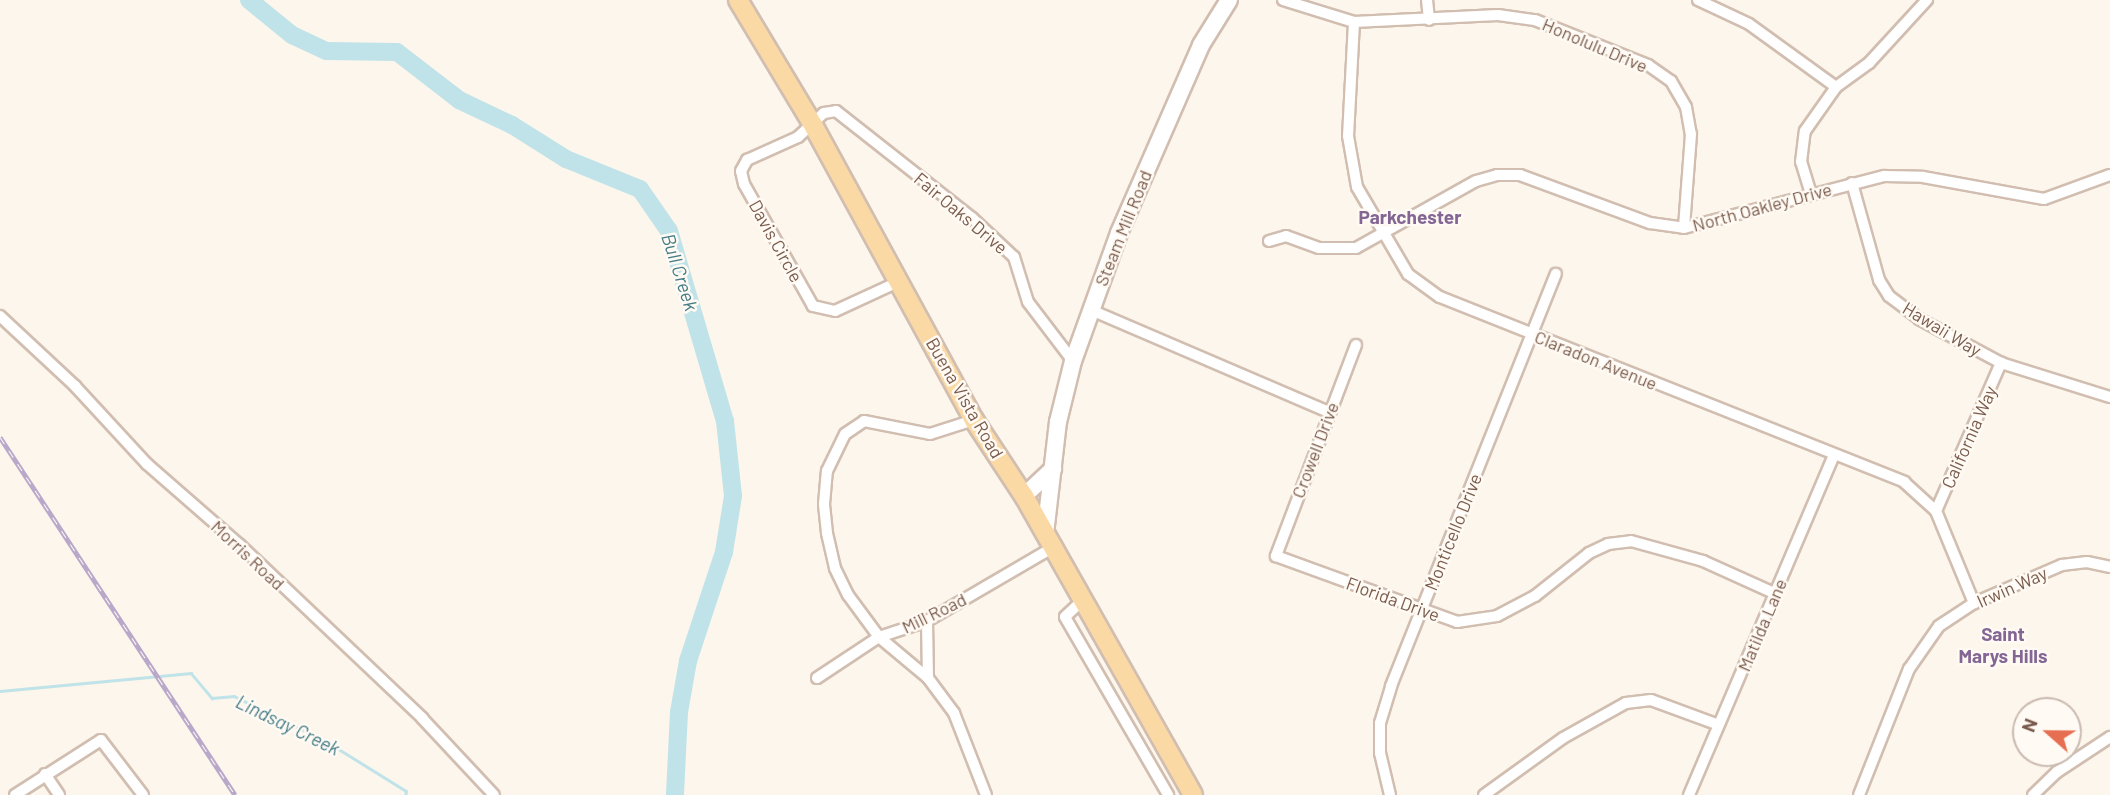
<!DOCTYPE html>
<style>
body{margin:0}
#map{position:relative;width:2110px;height:795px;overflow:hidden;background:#fdf6ec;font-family:Barlow,sans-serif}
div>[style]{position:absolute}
.stream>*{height:2.5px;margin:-1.25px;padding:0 1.25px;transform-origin:1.25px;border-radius:1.25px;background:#bfe3e8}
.river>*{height:18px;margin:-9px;padding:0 9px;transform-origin:9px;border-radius:9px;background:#bfe3e8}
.roads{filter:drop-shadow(2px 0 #d1beb0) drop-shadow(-2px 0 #d1beb0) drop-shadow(0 2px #d1beb0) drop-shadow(0 -2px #d1beb0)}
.street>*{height:10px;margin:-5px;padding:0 5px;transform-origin:5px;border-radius:5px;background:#fff}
.secondary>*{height:16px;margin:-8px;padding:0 8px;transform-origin:8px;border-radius:8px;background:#fff}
.primary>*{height:18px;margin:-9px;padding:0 9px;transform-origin:9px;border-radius:9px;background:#fbd9a5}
.rail>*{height:5px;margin-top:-2.5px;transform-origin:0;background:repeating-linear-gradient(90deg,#fffaf3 0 8px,#b9a8c9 0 16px);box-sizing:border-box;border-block:2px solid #b9a8c9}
span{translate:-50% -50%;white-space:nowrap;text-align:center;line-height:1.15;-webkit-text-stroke:5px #fffaf3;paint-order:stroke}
.street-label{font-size:18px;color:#7a5c4d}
.neighbourhood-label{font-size:19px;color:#846695;font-weight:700}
.water-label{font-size:19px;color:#437c86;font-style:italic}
.north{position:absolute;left:2012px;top:697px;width:70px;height:70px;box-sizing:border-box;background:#fffaf3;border:2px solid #cabbb1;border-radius:50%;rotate:291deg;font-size:19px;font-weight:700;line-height:28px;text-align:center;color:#7a5c4d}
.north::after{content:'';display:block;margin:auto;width:24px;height:32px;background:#e76f51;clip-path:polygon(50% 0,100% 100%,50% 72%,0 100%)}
</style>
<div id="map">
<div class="stream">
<div style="left:0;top:691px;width:192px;rotate:-5.4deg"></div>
<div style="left:191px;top:673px;width:33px;rotate:50deg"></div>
<div style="left:212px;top:698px;width:22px;rotate:-5deg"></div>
<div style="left:234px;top:696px;width:106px;rotate:26.3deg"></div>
<div style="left:329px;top:743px;width:91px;rotate:31.9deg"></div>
<div style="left:406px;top:791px;width:4px;rotate:90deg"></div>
</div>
<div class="river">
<div style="left:249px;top:0;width:55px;rotate:39.1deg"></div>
<div style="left:292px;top:35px;width:38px;rotate:25deg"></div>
<div style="left:327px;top:51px;width:70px;rotate:0.8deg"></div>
<div style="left:397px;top:52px;width:78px;rotate:37.7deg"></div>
<div style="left:459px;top:100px;width:59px;rotate:25.3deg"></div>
<div style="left:512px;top:125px;width:64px;rotate:32.2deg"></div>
<div style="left:566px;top:159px;width:80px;rotate:22.1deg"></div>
<div style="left:640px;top:189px;width:51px;rotate:55.4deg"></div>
<div style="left:669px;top:231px;width:198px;rotate:73.6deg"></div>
<div style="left:725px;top:421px;width:75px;rotate:83.9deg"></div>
<div style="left:733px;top:496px;width:57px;rotate:99.1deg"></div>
<div style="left:724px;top:552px;width:115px;rotate:108.3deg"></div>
<div style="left:688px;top:661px;width:52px;rotate:100deg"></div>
<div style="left:679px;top:712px;width:83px;rotate:92.8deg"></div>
</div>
<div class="roads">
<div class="street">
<div style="left:1283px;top:0;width:74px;rotate:17.2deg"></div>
<div style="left:1354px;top:22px;width:144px;rotate:-2.8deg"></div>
<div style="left:1498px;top:15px;width:37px;rotate:8deg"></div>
<div style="left:1535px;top:20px;width:122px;rotate:21.7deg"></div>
<div style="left:1648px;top:65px;width:28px;rotate:35deg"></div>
<div style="left:1671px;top:81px;width:30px;rotate:60deg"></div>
<div style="left:1686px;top:107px;width:27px;rotate:80deg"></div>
<div style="left:1691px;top:134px;width:94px;rotate:94.3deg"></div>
<div style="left:1427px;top:0;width:20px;rotate:84deg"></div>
<div style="left:1698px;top:0;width:56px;rotate:25.2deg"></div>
<div style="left:1749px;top:24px;width:107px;rotate:35.9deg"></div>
<div style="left:1354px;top:22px;width:114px;rotate:93deg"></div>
<div style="left:1348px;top:136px;width:52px;rotate:80deg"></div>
<div style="left:1357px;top:187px;width:101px;rotate:59.6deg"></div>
<div style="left:1408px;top:274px;width:39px;rotate:36deg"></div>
<div style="left:1440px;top:297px;width:500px;rotate:21.7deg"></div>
<div style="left:1904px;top:482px;width:43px;rotate:42.2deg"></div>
<div style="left:1936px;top:511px;width:100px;rotate:67.6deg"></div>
<div style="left:1852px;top:183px;width:101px;rotate:74.4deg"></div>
<div style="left:1879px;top:280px;width:19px;rotate:58deg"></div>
<div style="left:1889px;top:296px;width:38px;rotate:37deg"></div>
<div style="left:1919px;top:319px;width:93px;rotate:28.2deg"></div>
<div style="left:2001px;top:363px;width:114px;rotate:17.3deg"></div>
<div style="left:1811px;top:194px;width:34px;rotate:-107deg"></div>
<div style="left:1801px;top:162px;width:31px;rotate:-83deg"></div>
<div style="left:1805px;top:131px;width:54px;rotate:-54.8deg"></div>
<div style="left:1836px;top:87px;width:41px;rotate:-36deg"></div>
<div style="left:1869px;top:63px;width:86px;rotate:-47.4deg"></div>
<div style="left:1269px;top:241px;width:18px;rotate:-16deg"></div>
<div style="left:1286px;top:236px;width:35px;rotate:20deg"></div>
<div style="left:1319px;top:248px;width:37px"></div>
<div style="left:1356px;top:248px;width:137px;rotate:-29.2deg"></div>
<div style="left:1476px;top:181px;width:22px;rotate:-16deg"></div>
<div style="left:1497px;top:175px;width:23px"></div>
<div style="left:1520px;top:175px;width:139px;rotate:20.3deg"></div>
<div style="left:1650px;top:223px;width:34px;rotate:8deg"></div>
<div style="left:1684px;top:228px;width:207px;rotate:-14.6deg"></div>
<div style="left:1884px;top:176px;width:39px;rotate:1deg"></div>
<div style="left:1923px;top:177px;width:123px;rotate:10.3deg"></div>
<div style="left:2044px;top:199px;width:70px;rotate:-20deg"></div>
<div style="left:898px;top:282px;width:69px;rotate:155.3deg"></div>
<div style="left:835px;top:311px;width:23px;rotate:-167deg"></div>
<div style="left:813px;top:306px;width:140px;rotate:-119.5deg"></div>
<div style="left:744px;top:184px;width:13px;rotate:-103deg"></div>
<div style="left:741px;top:171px;width:13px;rotate:-61deg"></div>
<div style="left:747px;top:160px;width:56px;rotate:-24.3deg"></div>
<div style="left:798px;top:137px;width:35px;rotate:-43deg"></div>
<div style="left:824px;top:113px;width:12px;rotate:-9deg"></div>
<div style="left:836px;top:111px;width:173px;rotate:38.2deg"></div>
<div style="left:972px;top:218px;width:57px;rotate:42.9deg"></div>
<div style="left:1014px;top:257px;width:47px;rotate:72.7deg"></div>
<div style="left:1028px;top:302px;width:74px;rotate:52.7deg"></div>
<div style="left:1091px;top:310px;width:259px;rotate:23.2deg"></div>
<div style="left:0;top:316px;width:103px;rotate:43deg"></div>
<div style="left:75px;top:386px;width:106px;rotate:47.3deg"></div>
<div style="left:147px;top:464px;width:123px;rotate:41.1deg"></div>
<div style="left:240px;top:545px;width:251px;rotate:43.5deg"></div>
<div style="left:422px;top:718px;width:105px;rotate:46.9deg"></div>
<div style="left:1356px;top:345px;width:226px;rotate:110.8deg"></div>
<div style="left:1276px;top:556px;width:193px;rotate:20deg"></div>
<div style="left:1457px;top:622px;width:40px;rotate:-8.5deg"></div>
<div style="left:1497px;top:616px;width:43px;rotate:-27.8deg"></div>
<div style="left:1535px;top:596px;width:69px;rotate:-38.5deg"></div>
<div style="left:1589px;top:553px;width:21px;rotate:-25deg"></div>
<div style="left:1608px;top:544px;width:23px;rotate:-7deg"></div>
<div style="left:1631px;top:541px;width:75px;rotate:15.5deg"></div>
<div style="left:1703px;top:561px;width:80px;rotate:24.3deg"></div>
<div style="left:1936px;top:511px;width:162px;rotate:-66.3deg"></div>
<div style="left:1084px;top:599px;width:26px;rotate:137deg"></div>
<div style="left:1065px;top:617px;width:206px;rotate:59.9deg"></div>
<div style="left:927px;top:621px;width:57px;rotate:89deg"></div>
<div style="left:928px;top:678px;width:44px;rotate:53.4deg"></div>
<div style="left:954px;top:713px;width:88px;rotate:68.7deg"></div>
<div style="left:817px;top:678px;width:74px;rotate:-33.5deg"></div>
<div style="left:879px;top:637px;width:51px;rotate:-18.4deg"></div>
<div style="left:927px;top:621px;width:145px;rotate:-30.3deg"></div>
<div style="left:928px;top:678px;width:64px;rotate:-140.1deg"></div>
<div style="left:879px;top:637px;width:52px;rotate:-126.4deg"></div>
<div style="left:848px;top:595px;width:30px;rotate:-116deg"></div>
<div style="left:835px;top:568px;width:36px;rotate:-103deg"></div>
<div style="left:827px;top:533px;width:29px;rotate:-96deg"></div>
<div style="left:824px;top:504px;width:33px;rotate:-85deg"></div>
<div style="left:827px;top:471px;width:41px;rotate:-64.1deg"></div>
<div style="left:845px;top:434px;width:23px;rotate:-34deg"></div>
<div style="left:864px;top:421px;width:67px;rotate:11.1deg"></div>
<div style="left:930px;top:434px;width:46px;rotate:-17.7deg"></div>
<div style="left:45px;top:774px;width:25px;rotate:56deg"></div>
<div style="left:15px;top:795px;width:102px;rotate:-32.6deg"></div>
<div style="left:101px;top:740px;width:69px;rotate:52.6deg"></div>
<div style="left:1390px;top:795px;width:43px;rotate:-103.4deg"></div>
<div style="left:1380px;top:753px;width:30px;rotate:-90deg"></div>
<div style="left:1380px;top:723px;width:39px;rotate:-73deg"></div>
<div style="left:1391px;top:686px;width:444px;rotate:-68.2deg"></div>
<div style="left:1484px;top:795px;width:97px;rotate:-35.8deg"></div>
<div style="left:1563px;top:738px;width:72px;rotate:-29.1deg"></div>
<div style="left:1626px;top:703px;width:25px;rotate:-7deg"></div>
<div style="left:1651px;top:700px;width:72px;rotate:20.2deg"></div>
<div style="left:1689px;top:795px;width:370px;rotate:-66.9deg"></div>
<div style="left:1859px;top:795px;width:136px;rotate:-68.4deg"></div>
<div style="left:1909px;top:669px;width:52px;rotate:-55.1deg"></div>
<div style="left:1939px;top:626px;width:42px;rotate:-33.3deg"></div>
<div style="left:1974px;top:603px;width:96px;rotate:-23.4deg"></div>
<div style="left:2062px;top:565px;width:25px;rotate:-7deg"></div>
<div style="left:2087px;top:562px;width:24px;rotate:12deg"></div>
<div style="left:2033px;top:795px;width:33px;rotate:-44deg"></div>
<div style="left:2057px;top:772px;width:64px;rotate:-33.4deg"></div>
</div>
<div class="secondary">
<div style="left:1024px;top:496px;width:40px;rotate:-43deg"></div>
<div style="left:1045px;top:534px;width:113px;rotate:-83.4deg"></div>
<div style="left:1058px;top:422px;width:63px;rotate:-76.2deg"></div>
<div style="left:1073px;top:361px;width:136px;rotate:-70.2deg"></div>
<div style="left:1119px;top:233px;width:205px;rotate:-66.4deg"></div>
<div style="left:1201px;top:45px;width:53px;rotate:-58.1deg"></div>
</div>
<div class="primary">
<div style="left:738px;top:0;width:146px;rotate:59deg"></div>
<div style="left:813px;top:125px;width:336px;rotate:61.4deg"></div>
<div style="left:974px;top:420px;width:91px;rotate:56.7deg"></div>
<div style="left:1024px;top:496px;width:343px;rotate:60.5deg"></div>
</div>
</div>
<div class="rail">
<div style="left:0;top:437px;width:428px;rotate:56.7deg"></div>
</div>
<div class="street-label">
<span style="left:1595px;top:45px;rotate:23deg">Honolulu Drive</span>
<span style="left:1762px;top:207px;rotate:-15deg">North Oakley Drive</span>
<span style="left:961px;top:213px;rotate:40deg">Fair Oaks Drive</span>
<span style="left:1123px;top:228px;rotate:-68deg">Steam Mill Road</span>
<span style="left:776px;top:241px;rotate:61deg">Davis Circle</span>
<span style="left:1942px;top:329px;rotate:31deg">Hawaii Way</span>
<span style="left:1596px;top:360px;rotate:22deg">Claradon Avenue</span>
<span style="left:965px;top:398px;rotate:60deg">Buena Vista Road</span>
<span style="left:1969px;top:437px;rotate:-66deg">California Way</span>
<span style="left:1315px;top:450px;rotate:-69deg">Crowell Drive</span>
<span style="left:1453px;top:532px;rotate:-68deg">Monticello Drive</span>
<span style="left:248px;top:555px;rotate:43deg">Morris Road</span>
<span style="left:2012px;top:587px;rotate:-24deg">Irwin Way</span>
<span style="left:1393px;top:599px;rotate:20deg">Florida Drive</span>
<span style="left:934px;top:613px;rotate:-26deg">Mill Road</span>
<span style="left:1762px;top:625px;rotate:-67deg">Matilda Lane</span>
</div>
<div class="neighbourhood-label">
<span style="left:1410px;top:217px">Parkchester</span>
<span style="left:2003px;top:645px">Saint<br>Marys Hills</span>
</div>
<div class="water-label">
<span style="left:680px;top:272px;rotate:72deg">Bull Creek</span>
<span style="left:288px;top:725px;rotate:26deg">Lindsay Creek</span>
</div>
<div class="north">N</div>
</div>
